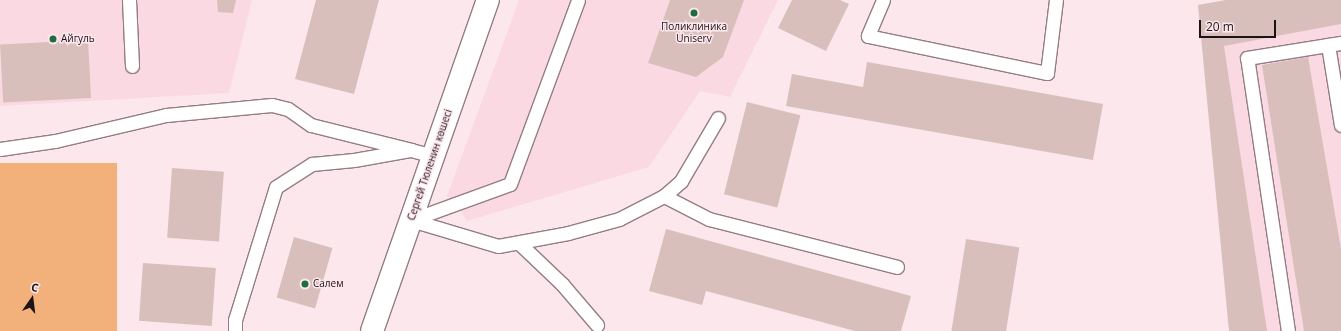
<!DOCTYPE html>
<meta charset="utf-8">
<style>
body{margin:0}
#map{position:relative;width:1341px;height:331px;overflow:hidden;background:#fce7ed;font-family:"Open Sans",sans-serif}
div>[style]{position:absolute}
.built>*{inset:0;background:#fbd9e3}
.green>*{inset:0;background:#f2b07b;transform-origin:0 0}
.building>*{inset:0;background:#d9bfbb;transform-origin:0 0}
.roads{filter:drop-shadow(1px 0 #947d84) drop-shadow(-1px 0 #947d84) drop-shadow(0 1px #947d84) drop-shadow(0 -1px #947d84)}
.lane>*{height:13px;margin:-6.5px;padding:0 6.5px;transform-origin:6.5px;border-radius:6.5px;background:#fff}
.secondary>*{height:22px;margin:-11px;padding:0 11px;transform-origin:11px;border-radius:11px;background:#fff}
.dots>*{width:11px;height:11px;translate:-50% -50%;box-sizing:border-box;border:2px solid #fce7ed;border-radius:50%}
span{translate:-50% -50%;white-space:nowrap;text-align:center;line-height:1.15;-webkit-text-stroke:3px #fce7ed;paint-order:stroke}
.poi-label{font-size:10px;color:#1c1316}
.left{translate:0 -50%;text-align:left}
.street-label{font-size:10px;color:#1c1316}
.north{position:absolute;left:12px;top:279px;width:40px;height:40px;-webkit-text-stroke:3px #fce7ed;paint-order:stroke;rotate:14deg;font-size:11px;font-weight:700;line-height:16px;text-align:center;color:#1c1316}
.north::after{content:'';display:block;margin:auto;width:14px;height:18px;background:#1c1316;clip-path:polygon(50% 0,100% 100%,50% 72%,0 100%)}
.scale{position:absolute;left:1199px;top:20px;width:77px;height:18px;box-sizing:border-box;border:2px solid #1c1316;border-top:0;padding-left:5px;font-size:12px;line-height:14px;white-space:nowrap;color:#1c1316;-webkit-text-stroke:3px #fce7ed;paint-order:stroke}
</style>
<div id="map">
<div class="built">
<div style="clip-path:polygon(0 0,252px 0,229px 93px,0 106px)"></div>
<div style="clip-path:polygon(519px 0,778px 0,730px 97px,700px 91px,649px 167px,467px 221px,456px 204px,447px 196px)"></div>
<div style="clip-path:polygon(1226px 0,1341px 0,1341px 331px,1229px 331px,1198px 5px)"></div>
</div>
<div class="green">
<div style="left:0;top:163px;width:117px;height:168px"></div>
</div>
<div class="building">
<div style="clip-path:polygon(217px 0,236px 0,233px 13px,218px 12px)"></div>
<div style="clip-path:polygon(316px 0,379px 0,354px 94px,295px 79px)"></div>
<div style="clip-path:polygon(670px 0,744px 0,723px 57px,696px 77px,648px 63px)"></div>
<div style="clip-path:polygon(792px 0,840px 0,849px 4px,826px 51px,778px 28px)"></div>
<div style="clip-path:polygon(1226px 0,1341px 0,1341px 24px,1224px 46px,1267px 331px,1229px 331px,1198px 5px)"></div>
<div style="left:88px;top:40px;width:58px;height:88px;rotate:87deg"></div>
<div style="clip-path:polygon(1308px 57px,1341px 249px,1341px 331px,1304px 331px,1262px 65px)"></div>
<div style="clip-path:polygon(867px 62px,1103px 104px,1093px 160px,786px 106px,792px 74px,863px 87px)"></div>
<div style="left:747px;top:102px;width:55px;height:95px;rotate:14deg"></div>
<div style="left:172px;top:168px;width:52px;height:70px;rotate:4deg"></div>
<div style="clip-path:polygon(666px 229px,911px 296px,901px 331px,855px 331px,706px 291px,702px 305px,649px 291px)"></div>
<div style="left:294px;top:237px;width:40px;height:63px;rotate:16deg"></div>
<div style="left:966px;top:239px;width:54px;height:93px;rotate:9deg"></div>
<div style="left:143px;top:263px;width:73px;height:58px;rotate:4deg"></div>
</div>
<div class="roads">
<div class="lane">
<div style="left:129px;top:0;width:66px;rotate:87.4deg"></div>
<div style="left:883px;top:0;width:39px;rotate:113deg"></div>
<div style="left:868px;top:36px;width:183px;rotate:11.7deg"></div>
<div style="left:1047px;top:73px;width:74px;rotate:-83deg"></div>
<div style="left:1328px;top:45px;width:81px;rotate:80.8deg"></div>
<div style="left:0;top:149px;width:56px;rotate:-8.3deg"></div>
<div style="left:55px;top:141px;width:114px;rotate:-13.2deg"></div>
<div style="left:166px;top:115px;width:106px;rotate:-5.4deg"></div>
<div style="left:272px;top:105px;width:16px;rotate:14deg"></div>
<div style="left:288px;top:109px;width:28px;rotate:35deg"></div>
<div style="left:311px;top:125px;width:103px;rotate:14deg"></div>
<div style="left:664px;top:196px;width:51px;rotate:27.1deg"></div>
<div style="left:709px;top:219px;width:194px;rotate:14.3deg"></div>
<div style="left:411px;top:220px;width:91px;rotate:16.6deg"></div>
<div style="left:498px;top:246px;width:71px;rotate:-10.5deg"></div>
<div style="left:568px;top:233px;width:53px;rotate:-15.4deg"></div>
<div style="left:619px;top:219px;width:51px;rotate:-27.1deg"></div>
<div style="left:664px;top:196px;width:23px;rotate:-41deg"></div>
<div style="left:681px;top:181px;width:73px;rotate:-59.6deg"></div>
<div style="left:411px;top:220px;width:105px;rotate:-20deg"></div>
<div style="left:510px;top:184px;width:196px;rotate:-69.7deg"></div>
<div style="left:520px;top:244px;width:58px;rotate:43.6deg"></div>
<div style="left:562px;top:284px;width:54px;rotate:49.5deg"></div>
<div style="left:235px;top:331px;width:11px;rotate:-90deg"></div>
<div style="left:235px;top:320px;width:139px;rotate:-72.9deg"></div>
<div style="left:276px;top:187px;width:43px;rotate:-32.6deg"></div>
<div style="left:312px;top:164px;width:42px;rotate:-5.4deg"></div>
<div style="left:354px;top:160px;width:58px;rotate:-10deg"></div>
<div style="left:411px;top:150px;width:23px;rotate:15deg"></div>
<div style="left:1288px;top:331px;width:276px;rotate:-98.5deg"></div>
<div style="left:1247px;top:58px;width:95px;rotate:-9.1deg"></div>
</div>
<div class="secondary">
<div style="left:372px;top:331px;width:351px;rotate:-70.7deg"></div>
</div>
</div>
<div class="dots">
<div style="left:694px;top:13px;background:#1f6d3d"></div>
<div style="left:53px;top:39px;background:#1f6d3d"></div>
<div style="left:305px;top:284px;background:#1f6d3d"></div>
</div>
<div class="poi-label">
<span style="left:694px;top:32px">Поликлиника<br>Uniserv</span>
<span class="left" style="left:61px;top:39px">Айгуль</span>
<span class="left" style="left:313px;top:284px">Салем</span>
</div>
<div class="street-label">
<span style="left:430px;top:165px;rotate:-71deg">Сергей Тюленин көшесі</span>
</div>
<div class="north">С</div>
<div class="scale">20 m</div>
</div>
